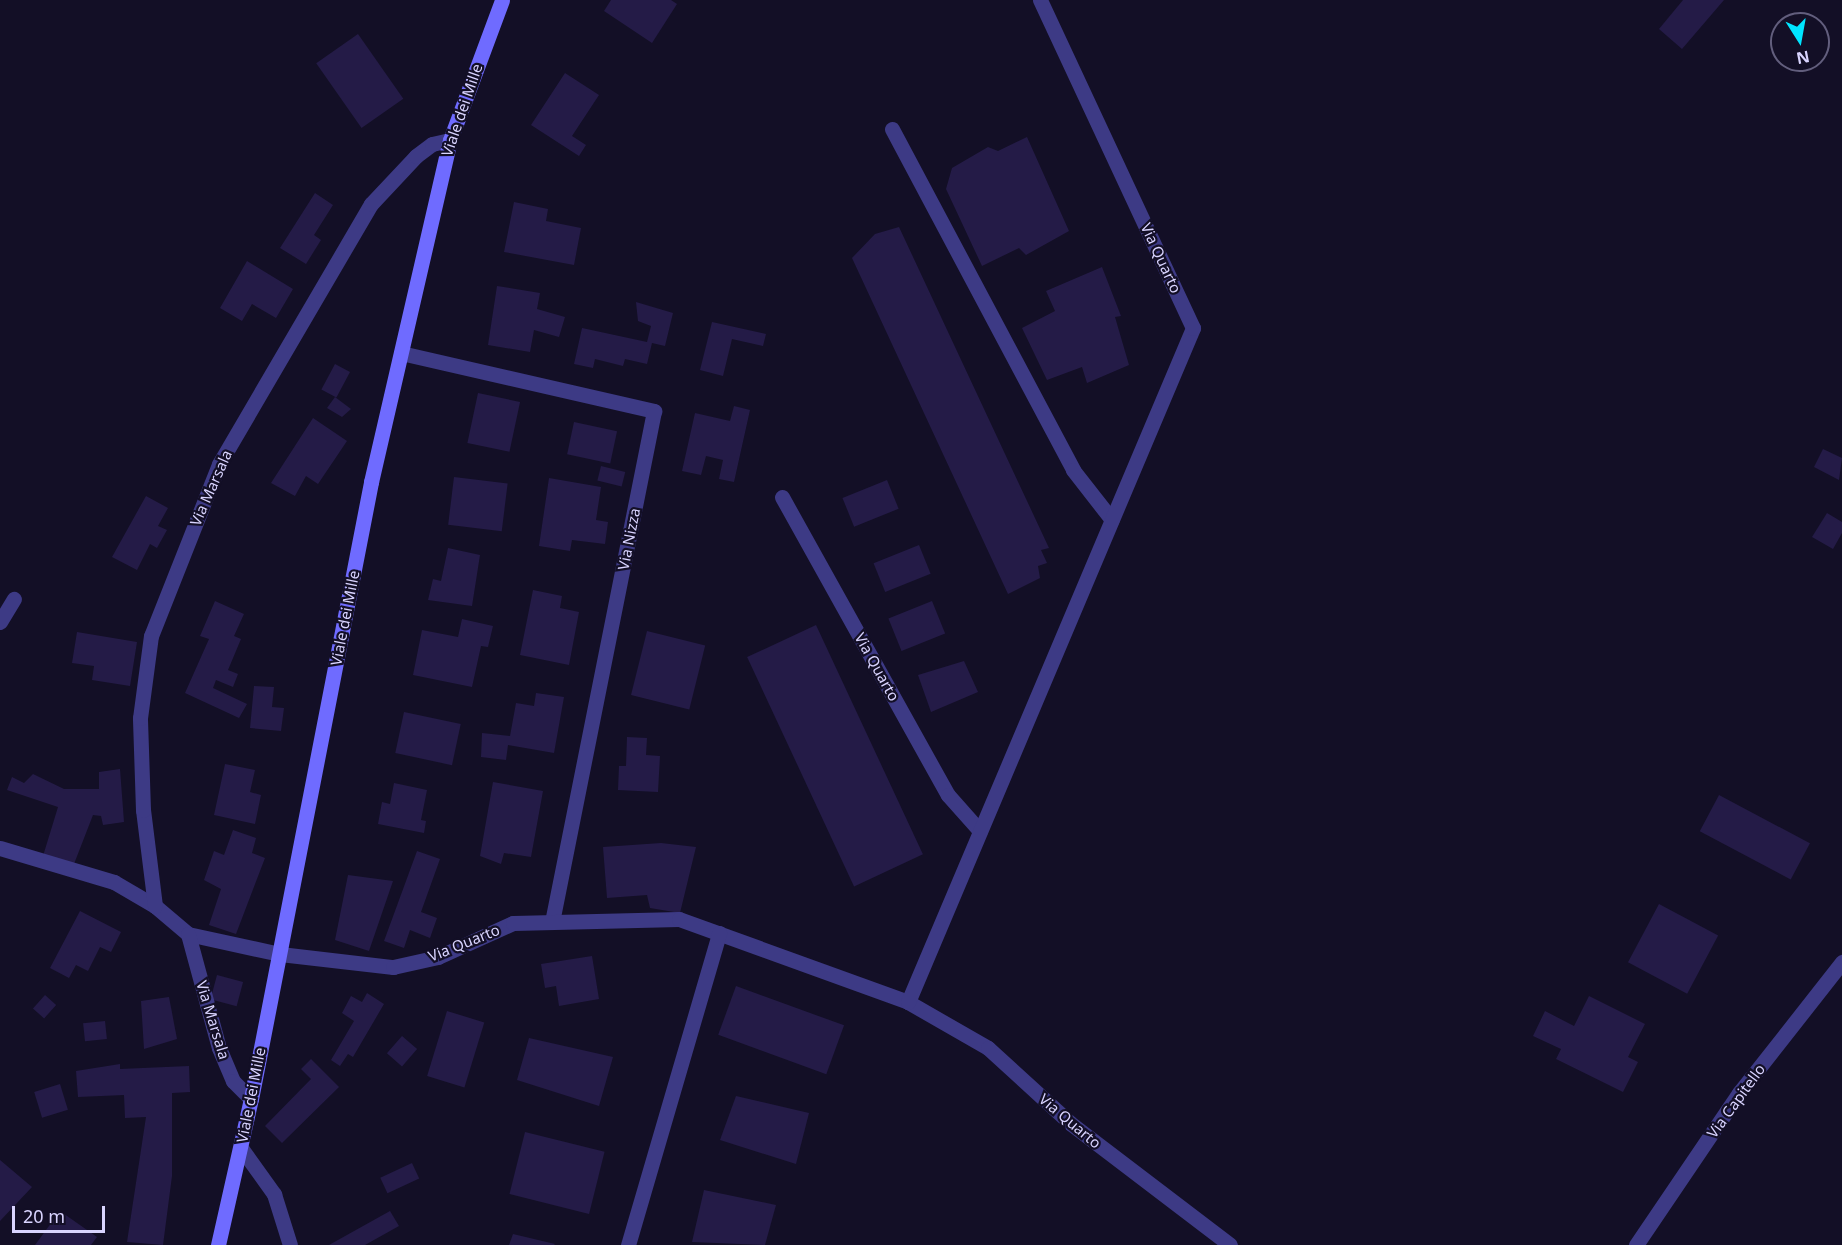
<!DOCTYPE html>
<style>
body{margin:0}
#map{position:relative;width:1842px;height:1245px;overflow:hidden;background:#130f26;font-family:"Noto Sans",sans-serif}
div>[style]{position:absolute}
.building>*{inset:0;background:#241b47;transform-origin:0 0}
.minor>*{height:15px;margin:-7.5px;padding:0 7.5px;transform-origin:7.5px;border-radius:7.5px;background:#3d3a85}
.secondary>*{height:15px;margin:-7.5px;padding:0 7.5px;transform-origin:7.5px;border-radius:7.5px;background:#6f6bff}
span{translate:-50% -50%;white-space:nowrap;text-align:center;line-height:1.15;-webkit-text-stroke:4.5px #130f26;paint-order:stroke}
.street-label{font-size:15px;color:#d9d4ff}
.north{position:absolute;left:1770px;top:12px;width:60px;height:60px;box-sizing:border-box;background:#130f26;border:2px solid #625e7d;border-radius:50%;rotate:169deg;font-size:16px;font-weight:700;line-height:24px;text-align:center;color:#d9d4ff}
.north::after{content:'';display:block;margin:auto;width:21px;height:27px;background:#00e5ff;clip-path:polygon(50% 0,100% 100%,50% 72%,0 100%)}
.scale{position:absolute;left:12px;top:1206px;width:93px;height:27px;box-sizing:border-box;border:3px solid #d9d4ff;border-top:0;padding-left:8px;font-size:18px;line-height:21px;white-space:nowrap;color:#d9d4ff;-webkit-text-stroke:4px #130f26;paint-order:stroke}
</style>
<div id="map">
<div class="building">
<div style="clip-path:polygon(611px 0,671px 0,677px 4px,652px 43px,604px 11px)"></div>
<div style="clip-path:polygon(1683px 0,1724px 0,1682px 49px,1659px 29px)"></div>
<div style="left:358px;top:34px;width:79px;height:51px;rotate:55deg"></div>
<div style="clip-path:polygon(565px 73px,599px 95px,572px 136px,586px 145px,579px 156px,531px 125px)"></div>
<div style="clip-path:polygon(1027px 137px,1069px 231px,1026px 255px,1019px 248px,982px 266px,946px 189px,952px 168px,988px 147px,998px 151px)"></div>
<div style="clip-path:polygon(315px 193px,333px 205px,314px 235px,321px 240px,306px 264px,280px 248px)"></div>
<div style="clip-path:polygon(514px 202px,548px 209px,546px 221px,581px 228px,574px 265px,504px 252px)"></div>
<div style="clip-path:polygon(899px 227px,1049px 548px,1041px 550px,1047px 563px,1038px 566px,1040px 578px,1008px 594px,852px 258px,875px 234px)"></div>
<div style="clip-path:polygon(247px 261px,293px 289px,276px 318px,252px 304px,242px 321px,220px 308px)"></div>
<div style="clip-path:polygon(1102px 267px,1121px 316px,1115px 317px,1129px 365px,1087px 383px,1082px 367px,1047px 380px,1022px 328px,1055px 311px,1046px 291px)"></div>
<div style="clip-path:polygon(497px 286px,540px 293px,537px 309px,565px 317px,559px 337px,534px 330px,530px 352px,488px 345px)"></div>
<div style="clip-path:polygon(636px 302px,673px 313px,665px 346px,652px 343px,647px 364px,625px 359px,623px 366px,595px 359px,593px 368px,574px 364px,582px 328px,647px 342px,651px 326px,638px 321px)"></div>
<div style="clip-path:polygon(712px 322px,766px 334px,763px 346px,732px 339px,723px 376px,700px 370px)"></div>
<div style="left:335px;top:364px;width:17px;height:29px;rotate:28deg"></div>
<div style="left:478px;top:393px;width:43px;height:51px;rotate:12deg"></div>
<div style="clip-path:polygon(335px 397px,351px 409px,342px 417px,327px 408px)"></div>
<div style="clip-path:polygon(734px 406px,750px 410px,734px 482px,719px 479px,723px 460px,706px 456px,701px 475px,682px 471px,695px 413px,730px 421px)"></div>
<div style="clip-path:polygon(313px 418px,347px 441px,318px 484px,306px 476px,295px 496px,271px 483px)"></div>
<div style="left:574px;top:422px;width:44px;height:33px;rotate:12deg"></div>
<div style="clip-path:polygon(1823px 449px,1842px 458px,1839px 480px,1814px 467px)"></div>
<div style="left:601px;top:466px;width:25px;height:15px;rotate:14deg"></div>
<div style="left:454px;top:477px;width:54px;height:48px;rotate:7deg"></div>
<div style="clip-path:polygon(549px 478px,601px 487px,596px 520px,608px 522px,605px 544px,572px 540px,570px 551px,539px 546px)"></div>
<div style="left:887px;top:480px;width:31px;height:48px;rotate:68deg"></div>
<div style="clip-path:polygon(146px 496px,168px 508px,158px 526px,167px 530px,157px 548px,150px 544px,137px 570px,112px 557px)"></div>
<div style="clip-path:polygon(1827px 513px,1842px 522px,1842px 533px,1833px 549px,1812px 537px)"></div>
<div style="left:919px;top:545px;width:31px;height:49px;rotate:68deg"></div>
<div style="clip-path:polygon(448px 548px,480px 555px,472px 606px,428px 600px,433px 579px,441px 581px)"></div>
<div style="clip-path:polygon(533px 590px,562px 596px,560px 608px,579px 612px,569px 665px,520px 655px)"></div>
<div style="clip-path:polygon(215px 601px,244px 614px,234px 636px,241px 639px,228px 670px,238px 674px,233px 687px,216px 680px,213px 688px,247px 704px,239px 718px,185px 693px,209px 639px,200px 636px)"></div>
<div style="left:932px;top:601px;width:35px;height:47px;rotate:68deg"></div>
<div style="clip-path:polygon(462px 619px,493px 626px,488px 647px,481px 646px,472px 687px,413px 675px,422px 630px,458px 637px)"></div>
<div style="left:816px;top:625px;width:253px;height:76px;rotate:65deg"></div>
<div style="left:647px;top:631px;width:60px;height:66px;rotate:14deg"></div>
<div style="clip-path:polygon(77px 632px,137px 642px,130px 686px,92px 680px,94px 666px,72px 663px)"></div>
<div style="clip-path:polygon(964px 661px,978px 692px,931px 712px,918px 675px)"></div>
<div style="clip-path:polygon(254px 686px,274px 687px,272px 707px,284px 708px,281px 731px,250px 728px)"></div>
<div style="clip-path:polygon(536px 693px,564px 697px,554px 753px,508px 745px,506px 760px,481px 757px,482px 733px,510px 736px,516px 703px,534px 706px)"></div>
<div style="left:404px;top:712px;width:58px;height:42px;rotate:12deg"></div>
<div style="clip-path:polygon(627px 737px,647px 738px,646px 755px,660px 756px,658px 792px,618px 790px,619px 766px,626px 766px)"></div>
<div style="clip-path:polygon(225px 764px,255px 770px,250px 792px,261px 795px,255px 824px,214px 815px)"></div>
<div style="clip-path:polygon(120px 769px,124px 822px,103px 825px,101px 816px,93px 815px,74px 864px,43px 856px,58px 807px,7px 790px,12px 777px,24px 783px,33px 774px,64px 789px,99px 789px,99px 772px)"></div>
<div style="clip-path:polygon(493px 782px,543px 791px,531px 857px,504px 853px,501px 864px,480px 856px)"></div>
<div style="clip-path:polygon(394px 783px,427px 790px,421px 820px,426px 821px,424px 833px,378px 824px,382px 802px,390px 804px)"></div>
<div style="left:1719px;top:795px;width:103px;height:41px;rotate:28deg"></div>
<div style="clip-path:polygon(233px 830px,256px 838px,252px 853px,265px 858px,236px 934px,209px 925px,221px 889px,204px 880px,214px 851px,224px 855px)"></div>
<div style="clip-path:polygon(661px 843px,696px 847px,680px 913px,650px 908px,647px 895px,607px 898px,603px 847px)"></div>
<div style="clip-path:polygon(417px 851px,440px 859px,421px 912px,437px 918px,430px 938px,410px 930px,404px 948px,384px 941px)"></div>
<div style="clip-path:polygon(348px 875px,393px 881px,369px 951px,335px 940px)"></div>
<div style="left:1659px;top:904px;width:67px;height:66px;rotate:28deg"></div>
<div style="clip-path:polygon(80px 911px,121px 932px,111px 952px,100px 947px,88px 971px,76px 965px,69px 978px,50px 968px)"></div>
<div style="clip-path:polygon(592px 956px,599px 999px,559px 1006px,556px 986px,545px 988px,541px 964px)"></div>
<div style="left:217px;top:975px;width:27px;height:25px;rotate:15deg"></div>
<div style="left:736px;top:986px;width:115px;height:52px;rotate:20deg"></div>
<div style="clip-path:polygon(367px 993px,384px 1004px,353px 1057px,348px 1054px,340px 1066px,331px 1060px,354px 1021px,342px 1013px,351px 996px,362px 1002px)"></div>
<div style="left:45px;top:995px;width:15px;height:18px;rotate:42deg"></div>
<div style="clip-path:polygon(1589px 996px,1645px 1024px,1628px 1057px,1638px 1062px,1623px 1092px,1556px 1059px,1561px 1049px,1533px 1036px,1545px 1011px,1574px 1026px)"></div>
<div style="clip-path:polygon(169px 997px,177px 1039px,144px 1049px,141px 1001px)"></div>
<div style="left:447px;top:1011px;width:39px;height:68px;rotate:17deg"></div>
<div style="left:105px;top:1021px;width:18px;height:22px;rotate:84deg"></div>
<div style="left:402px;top:1036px;width:20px;height:23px;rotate:41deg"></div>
<div style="clip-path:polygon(529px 1038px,613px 1057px,599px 1106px,517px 1080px)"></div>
<div style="clip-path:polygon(311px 1059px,339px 1087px,282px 1143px,265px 1126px,311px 1079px,301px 1069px)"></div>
<div style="clip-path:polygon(120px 1064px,120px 1069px,189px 1066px,190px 1092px,172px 1093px,172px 1176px,163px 1245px,127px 1242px,146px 1117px,125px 1118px,124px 1095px,78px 1097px,76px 1071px)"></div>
<div style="left:60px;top:1084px;width:27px;height:27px;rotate:73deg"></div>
<div style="clip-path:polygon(736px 1096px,809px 1113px,796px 1164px,720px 1140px)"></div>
<div style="left:525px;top:1132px;width:82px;height:64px;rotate:14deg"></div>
<div style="clip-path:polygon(0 1160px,32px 1187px,0 1221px)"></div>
<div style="left:412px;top:1163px;width:17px;height:35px;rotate:65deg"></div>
<div style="clip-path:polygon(704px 1190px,776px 1205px,765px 1245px,692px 1242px)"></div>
<div style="clip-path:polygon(60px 1211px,97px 1237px,91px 1245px,35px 1245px)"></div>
<div style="clip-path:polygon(390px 1211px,399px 1226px,365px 1245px,329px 1245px)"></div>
<div style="clip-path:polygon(513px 1234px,555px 1244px,554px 1245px,509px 1245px)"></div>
</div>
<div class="minor">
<div style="left:892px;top:129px;width:386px;rotate:62deg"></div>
<div style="left:1073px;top:470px;width:63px;rotate:52deg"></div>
<div style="left:401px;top:353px;width:260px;rotate:12.9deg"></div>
<div style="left:654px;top:411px;width:521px;rotate:101.29deg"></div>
<div style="left:782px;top:497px;width:341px;rotate:60.9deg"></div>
<div style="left:948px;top:795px;width:48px;rotate:48.4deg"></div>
<div style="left:0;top:622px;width:27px;rotate:-59deg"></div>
<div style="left:0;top:848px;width:119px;rotate:16.6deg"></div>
<div style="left:114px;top:882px;width:48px;rotate:30.3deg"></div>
<div style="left:155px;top:906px;width:43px;rotate:40.3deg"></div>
<div style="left:188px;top:934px;width:94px;rotate:12.3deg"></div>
<div style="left:280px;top:954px;width:114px;rotate:6.6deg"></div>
<div style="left:393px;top:967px;width:46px;rotate:-12.5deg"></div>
<div style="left:438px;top:957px;width:82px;rotate:-24.4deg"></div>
<div style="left:513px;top:923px;width:166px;rotate:-1.4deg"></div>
<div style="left:679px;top:919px;width:244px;rotate:19.9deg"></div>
<div style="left:908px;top:1002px;width:92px;rotate:29.9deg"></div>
<div style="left:988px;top:1048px;width:111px;rotate:42.4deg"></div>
<div style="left:1070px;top:1123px;width:201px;rotate:37.3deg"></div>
<div style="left:155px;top:906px;width:97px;rotate:-97.1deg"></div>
<div style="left:143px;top:810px;width:92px;rotate:-91.9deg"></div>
<div style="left:140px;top:718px;width:83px;rotate:-82.4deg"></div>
<div style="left:151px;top:636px;width:185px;rotate:-68.4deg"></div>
<div style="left:219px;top:464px;width:301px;rotate:-59.7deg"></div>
<div style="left:371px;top:204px;width:66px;rotate:-46.8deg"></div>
<div style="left:416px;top:156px;width:20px;rotate:-37deg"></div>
<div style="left:432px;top:144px;width:18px;rotate:-13deg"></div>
<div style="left:188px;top:934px;width:118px;rotate:74.8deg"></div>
<div style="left:219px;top:1048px;width:36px;rotate:67deg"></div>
<div style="left:233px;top:1081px;width:25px;rotate:45deg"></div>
<div style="left:908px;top:1002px;width:732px;rotate:-67.08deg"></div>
<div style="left:1193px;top:328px;width:362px;rotate:-115deg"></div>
<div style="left:241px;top:1148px;width:57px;rotate:54.3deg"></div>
<div style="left:274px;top:1194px;width:53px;rotate:72.6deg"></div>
<div style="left:628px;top:1245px;width:325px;rotate:-73.7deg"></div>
<div style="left:1636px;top:1245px;width:184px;rotate:-55.9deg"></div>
<div style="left:1739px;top:1093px;width:167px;rotate:-51.8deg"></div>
</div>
<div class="secondary">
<div style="left:218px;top:1245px;width:150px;rotate:-77.3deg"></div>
<div style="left:251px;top:1099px;width:629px;rotate:-78.99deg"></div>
<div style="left:371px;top:482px;width:351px;rotate:-77deg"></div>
<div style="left:450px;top:140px;width:149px;rotate:-69.6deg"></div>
</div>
<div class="street-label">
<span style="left:462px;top:110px;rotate:-71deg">Viale dei Mille</span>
<span style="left:1161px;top:258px;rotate:65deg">Via Quarto</span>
<span style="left:211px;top:488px;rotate:-66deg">Via Marsala</span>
<span style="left:629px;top:539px;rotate:-79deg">Via Nizza</span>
<span style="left:345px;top:618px;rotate:-79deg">Viale dei Mille</span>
<span style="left:877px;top:667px;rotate:61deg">Via Quarto</span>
<span style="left:464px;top:943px;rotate:-22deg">Via Quarto</span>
<span style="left:213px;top:1020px;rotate:73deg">Via Marsala</span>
<span style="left:251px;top:1095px;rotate:-79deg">Viale dei Mille</span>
<span style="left:1736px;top:1101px;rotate:-54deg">Via Capitello</span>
<span style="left:1070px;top:1121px;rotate:40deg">Via Quarto</span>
</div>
<div class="north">N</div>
<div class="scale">20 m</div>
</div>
